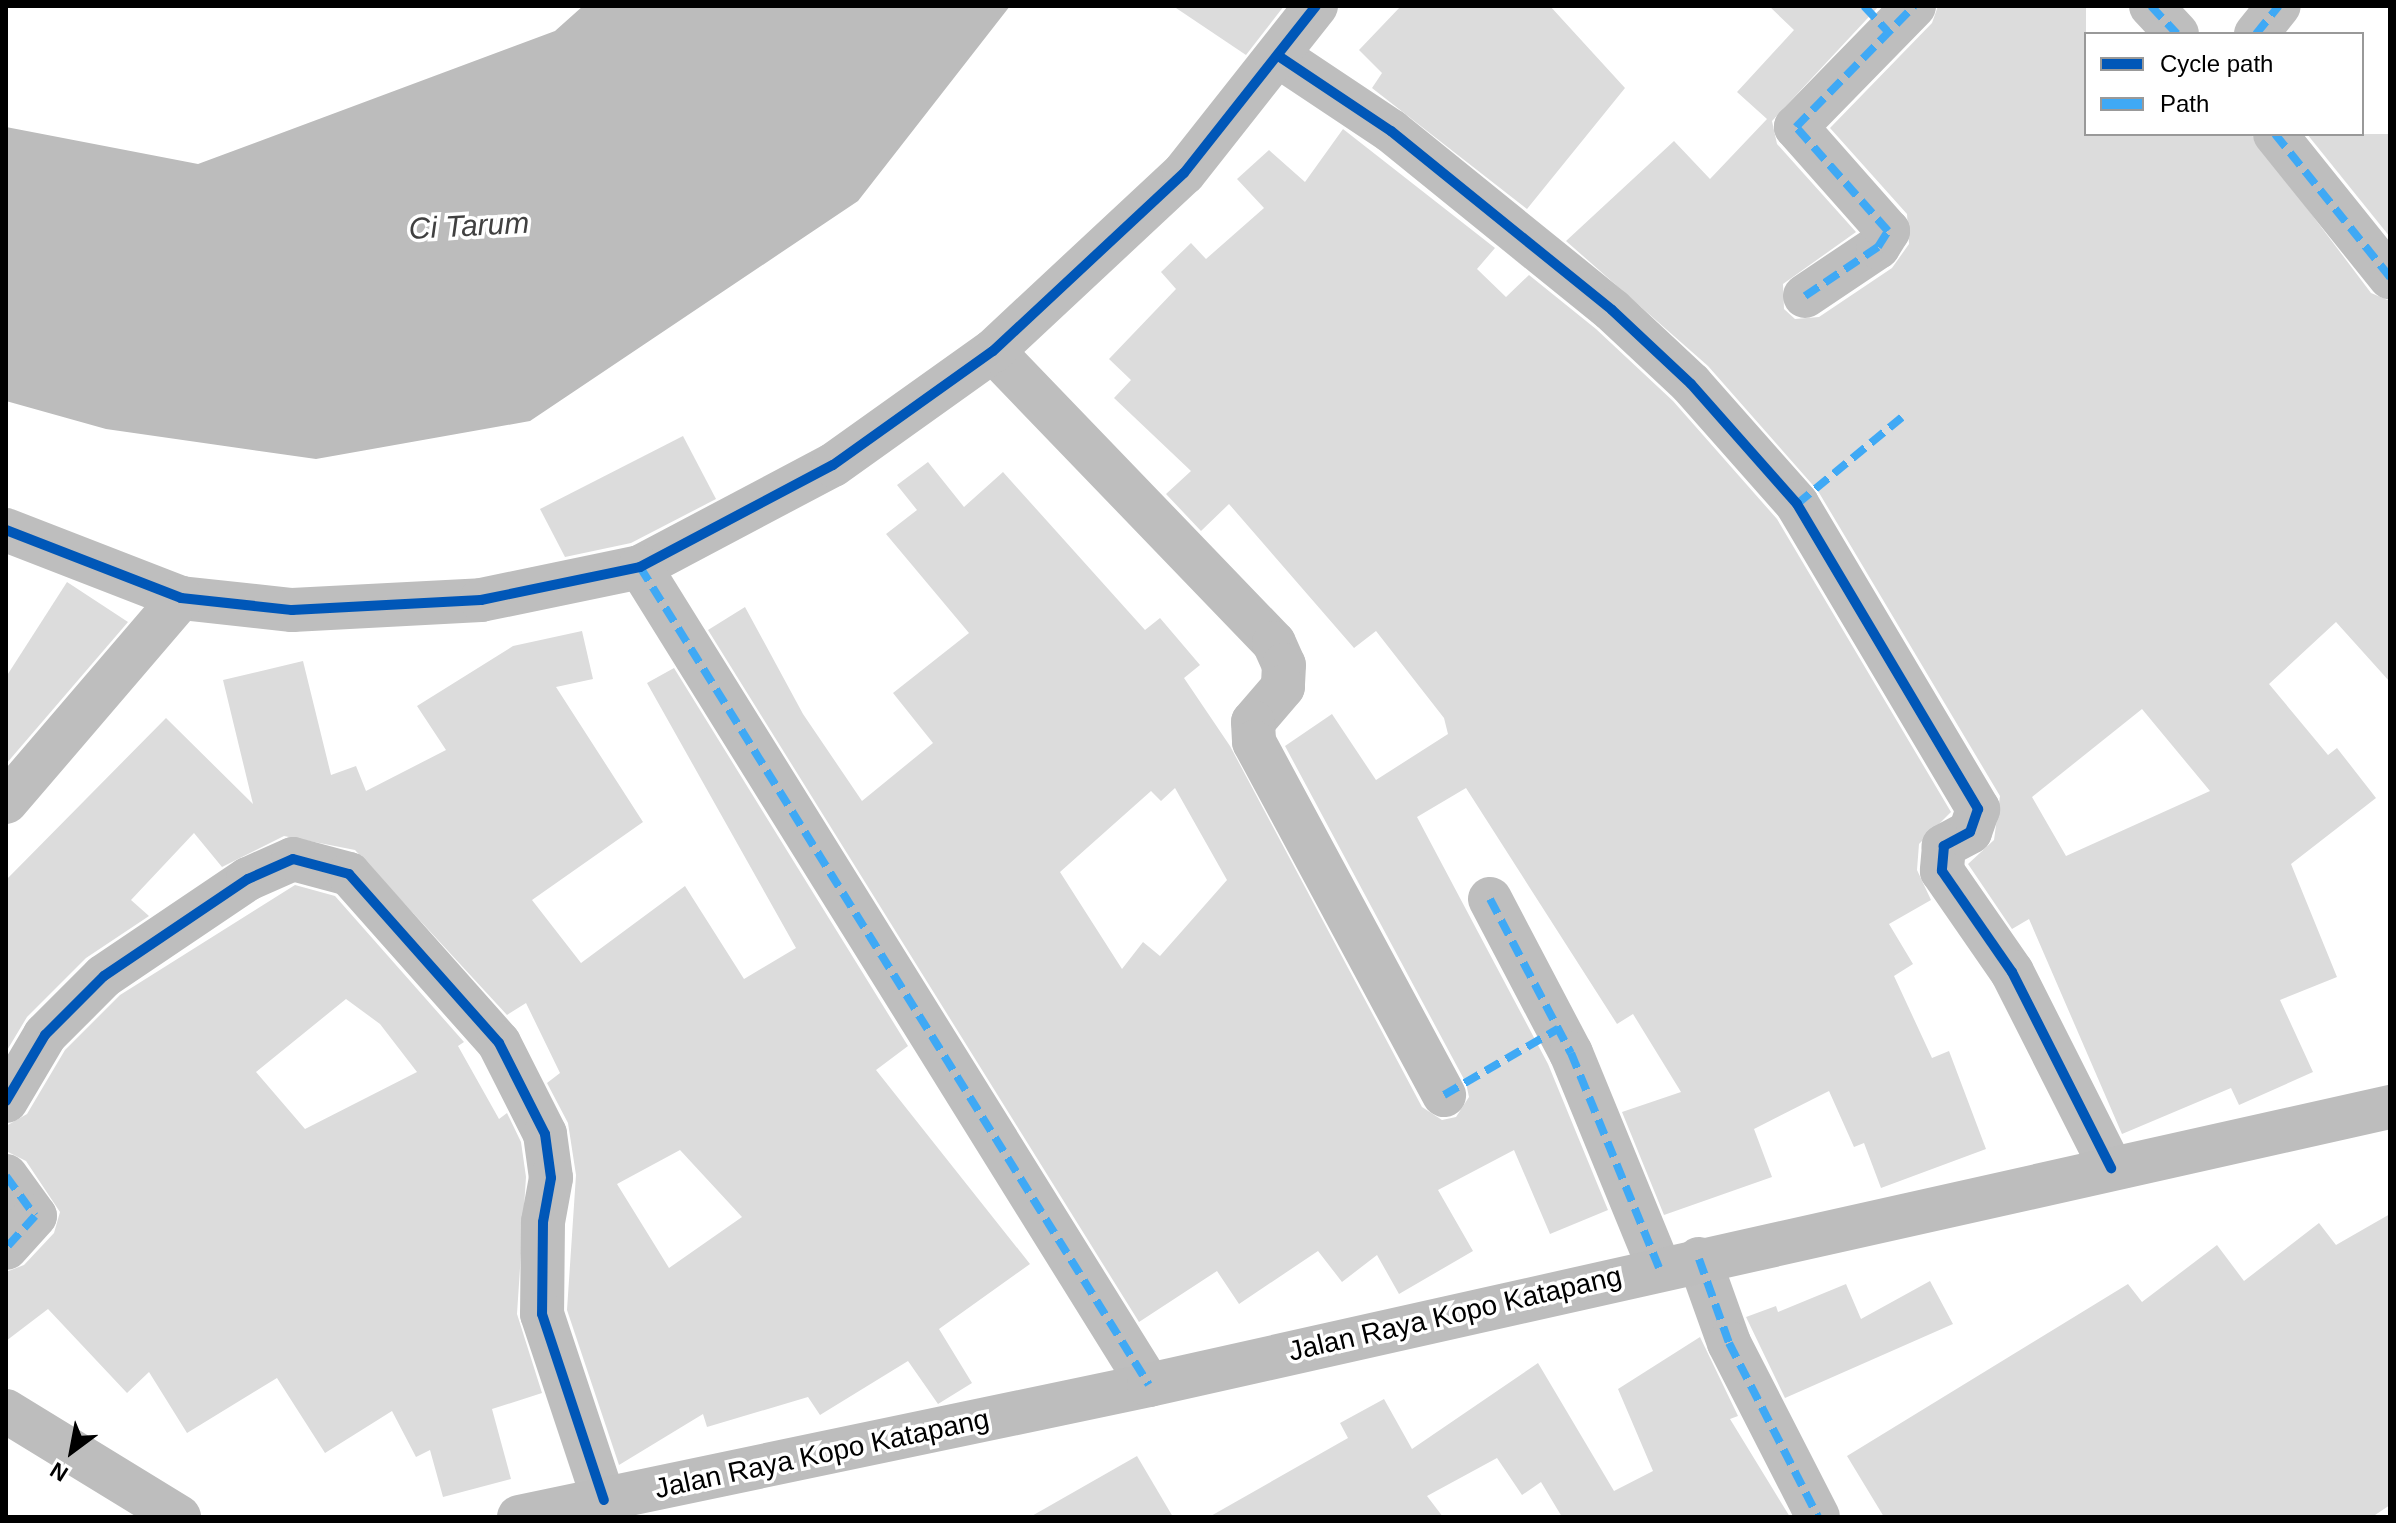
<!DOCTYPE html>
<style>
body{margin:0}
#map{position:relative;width:2396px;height:1523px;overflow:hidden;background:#fff;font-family:Helvetica,sans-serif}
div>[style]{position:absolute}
.water>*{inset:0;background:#bcbcbc}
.building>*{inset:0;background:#dcdcdc}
.street>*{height:44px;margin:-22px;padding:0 22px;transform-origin:22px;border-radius:22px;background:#bebebe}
.primary>*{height:44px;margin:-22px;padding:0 22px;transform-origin:22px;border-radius:22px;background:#bdbdbd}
.quiet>*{height:8px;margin-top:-4px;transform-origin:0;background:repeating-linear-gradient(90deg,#3fa9f5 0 16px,transparent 0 24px)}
.cycleway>*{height:10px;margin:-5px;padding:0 5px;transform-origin:5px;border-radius:5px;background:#0057b8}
span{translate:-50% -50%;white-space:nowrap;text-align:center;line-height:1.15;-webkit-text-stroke:7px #fff;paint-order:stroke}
.street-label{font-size:28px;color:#000}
.water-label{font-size:30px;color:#404040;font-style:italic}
.frame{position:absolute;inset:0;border:8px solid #000;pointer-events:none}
.legend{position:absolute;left:2084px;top:32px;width:280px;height:104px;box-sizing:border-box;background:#fff;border:2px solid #999;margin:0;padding:10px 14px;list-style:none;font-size:24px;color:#000}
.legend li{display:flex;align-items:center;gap:16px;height:40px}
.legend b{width:40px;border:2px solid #999}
.north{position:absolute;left:32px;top:1411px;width:80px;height:80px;-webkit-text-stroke:6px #fff;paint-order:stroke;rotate:212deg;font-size:22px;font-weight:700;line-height:32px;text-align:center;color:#000}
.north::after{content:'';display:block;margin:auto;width:28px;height:36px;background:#000;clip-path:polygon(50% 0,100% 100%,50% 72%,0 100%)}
</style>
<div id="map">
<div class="water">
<div style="clip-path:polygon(583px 6px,1010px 6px,858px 201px,530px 421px,316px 459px,106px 429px,6px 401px,6px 127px,198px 164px,555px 31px)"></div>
</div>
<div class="building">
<div style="clip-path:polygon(1173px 6px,1284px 6px,1246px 55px)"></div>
<div style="clip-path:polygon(1401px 6px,1550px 6px,1625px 88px,1527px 209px,1372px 88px,1382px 73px,1359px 50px)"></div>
<div style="clip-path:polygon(evenodd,1769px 6px,1879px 6px,1772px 121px,1777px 144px,1856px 232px,1783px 284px,1784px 309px,1795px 319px,1819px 317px,1892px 268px,1909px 244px,1907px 214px,1830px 128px,1932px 23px,1938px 6px,2086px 6px,2086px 134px,2251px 134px,2371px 293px,2390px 301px,2390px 682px,2336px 622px,2269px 684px,2328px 755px,2337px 748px,2376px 798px,2291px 864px,2337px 977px,2280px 1000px,2313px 1072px,2239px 1105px,2231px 1088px,2122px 1134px,2029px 919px,2012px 929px,1968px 864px,1994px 840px,2000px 796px,1818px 491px,1708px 366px,1566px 241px,1674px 141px,1710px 179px,1767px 119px,1737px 92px,1794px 30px,1769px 6px,2142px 709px,2210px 791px,2066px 856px,2032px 797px,2142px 709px)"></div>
<div style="clip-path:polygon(evenodd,1343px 129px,1495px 248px,1477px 269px,1506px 297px,1529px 275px,1596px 329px,1673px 401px,1777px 519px,1951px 812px,1919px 844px,1917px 870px,1931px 900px,1889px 924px,1913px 964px,1894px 976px,1932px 1058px,1949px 1051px,1986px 1149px,1881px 1188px,1864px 1143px,1854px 1147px,1829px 1091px,1754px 1129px,1772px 1177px,1664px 1215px,1622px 1112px,1681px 1092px,1633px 1014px,1617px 1024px,1466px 788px,1417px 817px,1548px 1064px,1608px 1210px,1550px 1234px,1514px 1150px,1438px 1190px,1473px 1251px,1399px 1294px,1377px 1255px,1342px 1282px,1318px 1251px,1239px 1304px,1217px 1271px,1139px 1322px,708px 630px,745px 607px,803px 714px,862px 801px,933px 743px,893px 693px,969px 633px,886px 534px,917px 510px,897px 485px,928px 462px,964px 507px,1003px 472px,1145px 630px,1160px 618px,1200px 665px,1184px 678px,1230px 746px,1422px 1107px,1442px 1120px,1456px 1117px,1469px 1097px,1466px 1083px,1285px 746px,1332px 714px,1376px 780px,1448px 734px,1444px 718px,1376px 631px,1354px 648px,1229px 504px,1201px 531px,1166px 494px,1191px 471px,1114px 398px,1131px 380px,1109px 359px,1176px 289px,1161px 272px,1191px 243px,1206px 259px,1264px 208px,1237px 179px,1269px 150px,1305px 182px,1343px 129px,1175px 788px,1227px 880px,1160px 956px,1143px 942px,1122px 969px,1060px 872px,1151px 791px,1161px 801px,1175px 788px)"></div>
<div style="clip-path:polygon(2307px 134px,2390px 134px,2390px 237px)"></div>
<div style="clip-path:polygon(683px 436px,716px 499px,631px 543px,565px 557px,540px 509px)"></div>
<div style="clip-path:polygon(67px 582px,128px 622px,6px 764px,6px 677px)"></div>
<div style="clip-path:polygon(evenodd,582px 631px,593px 679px,556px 687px,643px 822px,532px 900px,581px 963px,685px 886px,744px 979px,796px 948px,647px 683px,674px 668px,908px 1046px,876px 1070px,1030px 1264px,939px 1329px,972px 1383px,938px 1404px,908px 1361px,820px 1415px,808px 1397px,707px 1427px,703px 1414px,619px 1465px,567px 1310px,576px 1175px,568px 1123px,547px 1083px,560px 1073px,526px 1003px,507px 1015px,355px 850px,284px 836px,222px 867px,194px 833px,131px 900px,149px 916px,86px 958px,27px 1017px,6px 1052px,6px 880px,166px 718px,253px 804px,223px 680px,303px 661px,331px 775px,356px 766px,366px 791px,446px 750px,417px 706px,513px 646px,582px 631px,680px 1150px,742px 1217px,669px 1268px,617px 1184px,680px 1150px)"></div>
<div style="clip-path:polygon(evenodd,295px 885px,335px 896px,464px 1042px,458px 1046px,499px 1119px,507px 1113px,521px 1142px,526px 1177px,517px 1314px,542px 1393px,492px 1409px,511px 1479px,443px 1497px,430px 1450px,416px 1457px,392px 1411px,325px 1453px,277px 1378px,187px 1433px,149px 1372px,127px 1393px,48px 1309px,6px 1341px,6px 1272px,24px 1265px,54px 1233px,60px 1212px,26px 1161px,6px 1151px,6px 1126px,27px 1114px,65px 1050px,120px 995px,295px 885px,346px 999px,380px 1024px,417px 1072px,305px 1129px,256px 1072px,346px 999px)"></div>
<div style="clip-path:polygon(2390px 1214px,2390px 1505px,2372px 1517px,1884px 1517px,1847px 1456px,2128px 1284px,2142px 1302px,2217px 1245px,2244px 1281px,2319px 1223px,2336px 1245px)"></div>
<div style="clip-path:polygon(1930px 1281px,1953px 1324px,1785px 1398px,1746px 1317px,1776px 1306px,1778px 1312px,1846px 1284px,1861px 1319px)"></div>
<div style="clip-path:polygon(1700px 1337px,1738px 1416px,1730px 1419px,1790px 1517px,1562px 1517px,1541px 1482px,1522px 1495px,1497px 1458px,1427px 1496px,1443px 1517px,1209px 1517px,1348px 1438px,1340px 1423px,1384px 1399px,1412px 1449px,1538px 1363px,1614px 1491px,1653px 1471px,1618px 1389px)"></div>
<div style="clip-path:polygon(1137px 1456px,1173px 1517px,1030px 1517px)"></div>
</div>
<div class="street">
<div style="left:2151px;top:6px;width:38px;rotate:47deg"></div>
<div style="left:2256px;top:34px;width:36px;rotate:-51deg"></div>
<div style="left:1280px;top:57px;width:133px;rotate:33.7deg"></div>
<div style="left:1391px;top:131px;width:284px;rotate:39deg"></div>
<div style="left:1612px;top:310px;width:108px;rotate:43.1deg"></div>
<div style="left:1691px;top:384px;width:160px;rotate:48.5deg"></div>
<div style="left:1797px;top:504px;width:355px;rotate:59.3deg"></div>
<div style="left:1978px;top:809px;width:24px;rotate:109deg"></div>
<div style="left:1970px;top:832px;width:30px;rotate:152deg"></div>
<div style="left:1944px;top:846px;width:25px;rotate:95deg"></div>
<div style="left:1942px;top:871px;width:123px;rotate:55.3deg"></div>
<div style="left:2012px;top:972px;width:220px;rotate:63.2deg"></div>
<div style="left:2275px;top:134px;width:184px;rotate:51.2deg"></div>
<div style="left:1805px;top:296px;width:88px;rotate:-33.9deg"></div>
<div style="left:1878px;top:247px;width:19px;rotate:-58deg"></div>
<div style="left:1888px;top:231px;width:139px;rotate:-131.5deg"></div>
<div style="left:1796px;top:127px;width:169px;rotate:-45.7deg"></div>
<div style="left:993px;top:351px;width:405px;rotate:46.1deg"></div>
<div style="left:1274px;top:643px;width:24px;rotate:66deg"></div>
<div style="left:1284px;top:665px;width:22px;rotate:93deg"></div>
<div style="left:1283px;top:687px;width:46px;rotate:130.6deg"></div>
<div style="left:1253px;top:722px;width:20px;rotate:87deg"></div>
<div style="left:1254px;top:742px;width:401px;rotate:61.7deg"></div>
<div style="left:6px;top:530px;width:188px;rotate:21.2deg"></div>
<div style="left:181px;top:598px;width:112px;rotate:6.2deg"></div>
<div style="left:292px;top:610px;width:189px;rotate:-3deg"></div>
<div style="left:481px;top:600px;width:162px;rotate:-11.7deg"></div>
<div style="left:640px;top:567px;width:218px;rotate:-27.9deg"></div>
<div style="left:833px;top:465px;width:196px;rotate:-35.5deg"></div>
<div style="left:993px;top:351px;width:261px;rotate:-43deg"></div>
<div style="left:1184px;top:173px;width:213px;rotate:-51.7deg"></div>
<div style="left:640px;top:567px;width:963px;rotate:58.11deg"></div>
<div style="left:6px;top:802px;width:269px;rotate:-49.4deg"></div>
<div style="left:1490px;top:899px;width:174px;rotate:62.3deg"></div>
<div style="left:1571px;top:1053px;width:232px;rotate:67.7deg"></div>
<div style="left:6px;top:1101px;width:77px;rotate:-59.4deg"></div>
<div style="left:45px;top:1035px;width:83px;rotate:-45deg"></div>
<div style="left:104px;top:976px;width:174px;rotate:-34deg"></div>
<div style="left:248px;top:879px;width:49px;rotate:-24deg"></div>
<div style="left:293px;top:859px;width:58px;rotate:15deg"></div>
<div style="left:349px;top:874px;width:226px;rotate:48.4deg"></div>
<div style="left:499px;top:1043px;width:102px;rotate:63.2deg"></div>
<div style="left:545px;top:1134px;width:44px;rotate:82.2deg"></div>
<div style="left:551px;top:1178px;width:45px;rotate:100.3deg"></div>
<div style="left:543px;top:1222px;width:92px;rotate:90.6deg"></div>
<div style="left:542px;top:1314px;width:196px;rotate:71.6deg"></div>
<div style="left:6px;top:1176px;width:49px;rotate:54.1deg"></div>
<div style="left:35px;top:1216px;width:43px;rotate:132.2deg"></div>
<div style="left:1699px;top:1259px;width:89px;rotate:70.3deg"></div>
<div style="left:1729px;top:1343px;width:195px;rotate:62.9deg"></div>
</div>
<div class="primary">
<div style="left:6px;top:1411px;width:203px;rotate:31.5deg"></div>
<div style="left:519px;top:1517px;width:644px;rotate:-11.83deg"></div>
<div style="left:1149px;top:1385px;width:1272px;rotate:-12.63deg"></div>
</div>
<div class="quiet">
<div style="left:1864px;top:6px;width:34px;rotate:47deg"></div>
<div style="left:2151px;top:6px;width:38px;rotate:47deg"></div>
<div style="left:2256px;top:34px;width:36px;rotate:-51deg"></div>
<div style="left:2275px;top:134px;width:184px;rotate:51.2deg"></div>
<div style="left:1805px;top:296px;width:88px;rotate:-33.9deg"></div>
<div style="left:1878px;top:247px;width:19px;rotate:-58deg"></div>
<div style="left:1888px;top:231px;width:139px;rotate:-131.5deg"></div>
<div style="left:1796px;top:127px;width:169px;rotate:-45.7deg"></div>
<div style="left:1797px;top:504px;width:136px;rotate:-39.6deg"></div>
<div style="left:640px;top:567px;width:963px;rotate:58.11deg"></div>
<div style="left:1490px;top:899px;width:174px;rotate:62.3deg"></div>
<div style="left:1571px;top:1053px;width:232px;rotate:67.7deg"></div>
<div style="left:1444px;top:1095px;width:132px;rotate:-30.1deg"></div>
<div style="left:6px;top:1176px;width:49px;rotate:54.1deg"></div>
<div style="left:35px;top:1216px;width:43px;rotate:132.2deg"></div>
<div style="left:1699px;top:1259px;width:89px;rotate:70.3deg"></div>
<div style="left:1729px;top:1343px;width:195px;rotate:62.9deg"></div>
</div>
<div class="cycleway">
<div style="left:1280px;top:57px;width:133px;rotate:33.7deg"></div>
<div style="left:1391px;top:131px;width:284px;rotate:39deg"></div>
<div style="left:1612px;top:310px;width:108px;rotate:43.1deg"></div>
<div style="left:1691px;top:384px;width:160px;rotate:48.5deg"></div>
<div style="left:1797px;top:504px;width:355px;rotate:59.3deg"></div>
<div style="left:1978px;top:809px;width:24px;rotate:109deg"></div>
<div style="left:1970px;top:832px;width:30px;rotate:152deg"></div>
<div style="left:1944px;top:846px;width:25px;rotate:95deg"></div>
<div style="left:1942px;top:871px;width:123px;rotate:55.3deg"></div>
<div style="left:2012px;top:972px;width:220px;rotate:63.2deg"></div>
<div style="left:6px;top:530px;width:188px;rotate:21.2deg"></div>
<div style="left:181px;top:598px;width:112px;rotate:6.2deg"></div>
<div style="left:292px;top:610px;width:189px;rotate:-3deg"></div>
<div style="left:481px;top:600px;width:162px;rotate:-11.7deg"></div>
<div style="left:640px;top:567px;width:218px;rotate:-27.9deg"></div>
<div style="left:833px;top:465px;width:196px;rotate:-35.5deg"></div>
<div style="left:993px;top:351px;width:261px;rotate:-43deg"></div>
<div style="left:1184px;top:173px;width:213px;rotate:-51.7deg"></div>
<div style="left:6px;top:1101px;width:77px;rotate:-59.4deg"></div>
<div style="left:45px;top:1035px;width:83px;rotate:-45deg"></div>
<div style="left:104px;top:976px;width:174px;rotate:-34deg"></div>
<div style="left:248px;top:879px;width:49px;rotate:-24deg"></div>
<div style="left:293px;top:859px;width:58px;rotate:15deg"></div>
<div style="left:349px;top:874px;width:226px;rotate:48.4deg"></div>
<div style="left:499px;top:1043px;width:102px;rotate:63.2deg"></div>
<div style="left:545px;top:1134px;width:44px;rotate:82.2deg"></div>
<div style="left:551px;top:1178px;width:45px;rotate:100.3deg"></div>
<div style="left:543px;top:1222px;width:92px;rotate:90.6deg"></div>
<div style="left:542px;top:1314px;width:196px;rotate:71.6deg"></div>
</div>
<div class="street-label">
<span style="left:1455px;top:1314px;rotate:-13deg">Jalan Raya Kopo Katapang</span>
<span style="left:822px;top:1454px;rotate:-12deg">Jalan Raya Kopo Katapang</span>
</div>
<div class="water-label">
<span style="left:469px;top:226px;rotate:-3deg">Ci Tarum</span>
</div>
<div class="frame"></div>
<ul class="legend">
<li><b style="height:10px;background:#0057b8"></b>Cycle path</li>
<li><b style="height:10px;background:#3fa9f5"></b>Path</li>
</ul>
<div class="north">N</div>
</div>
